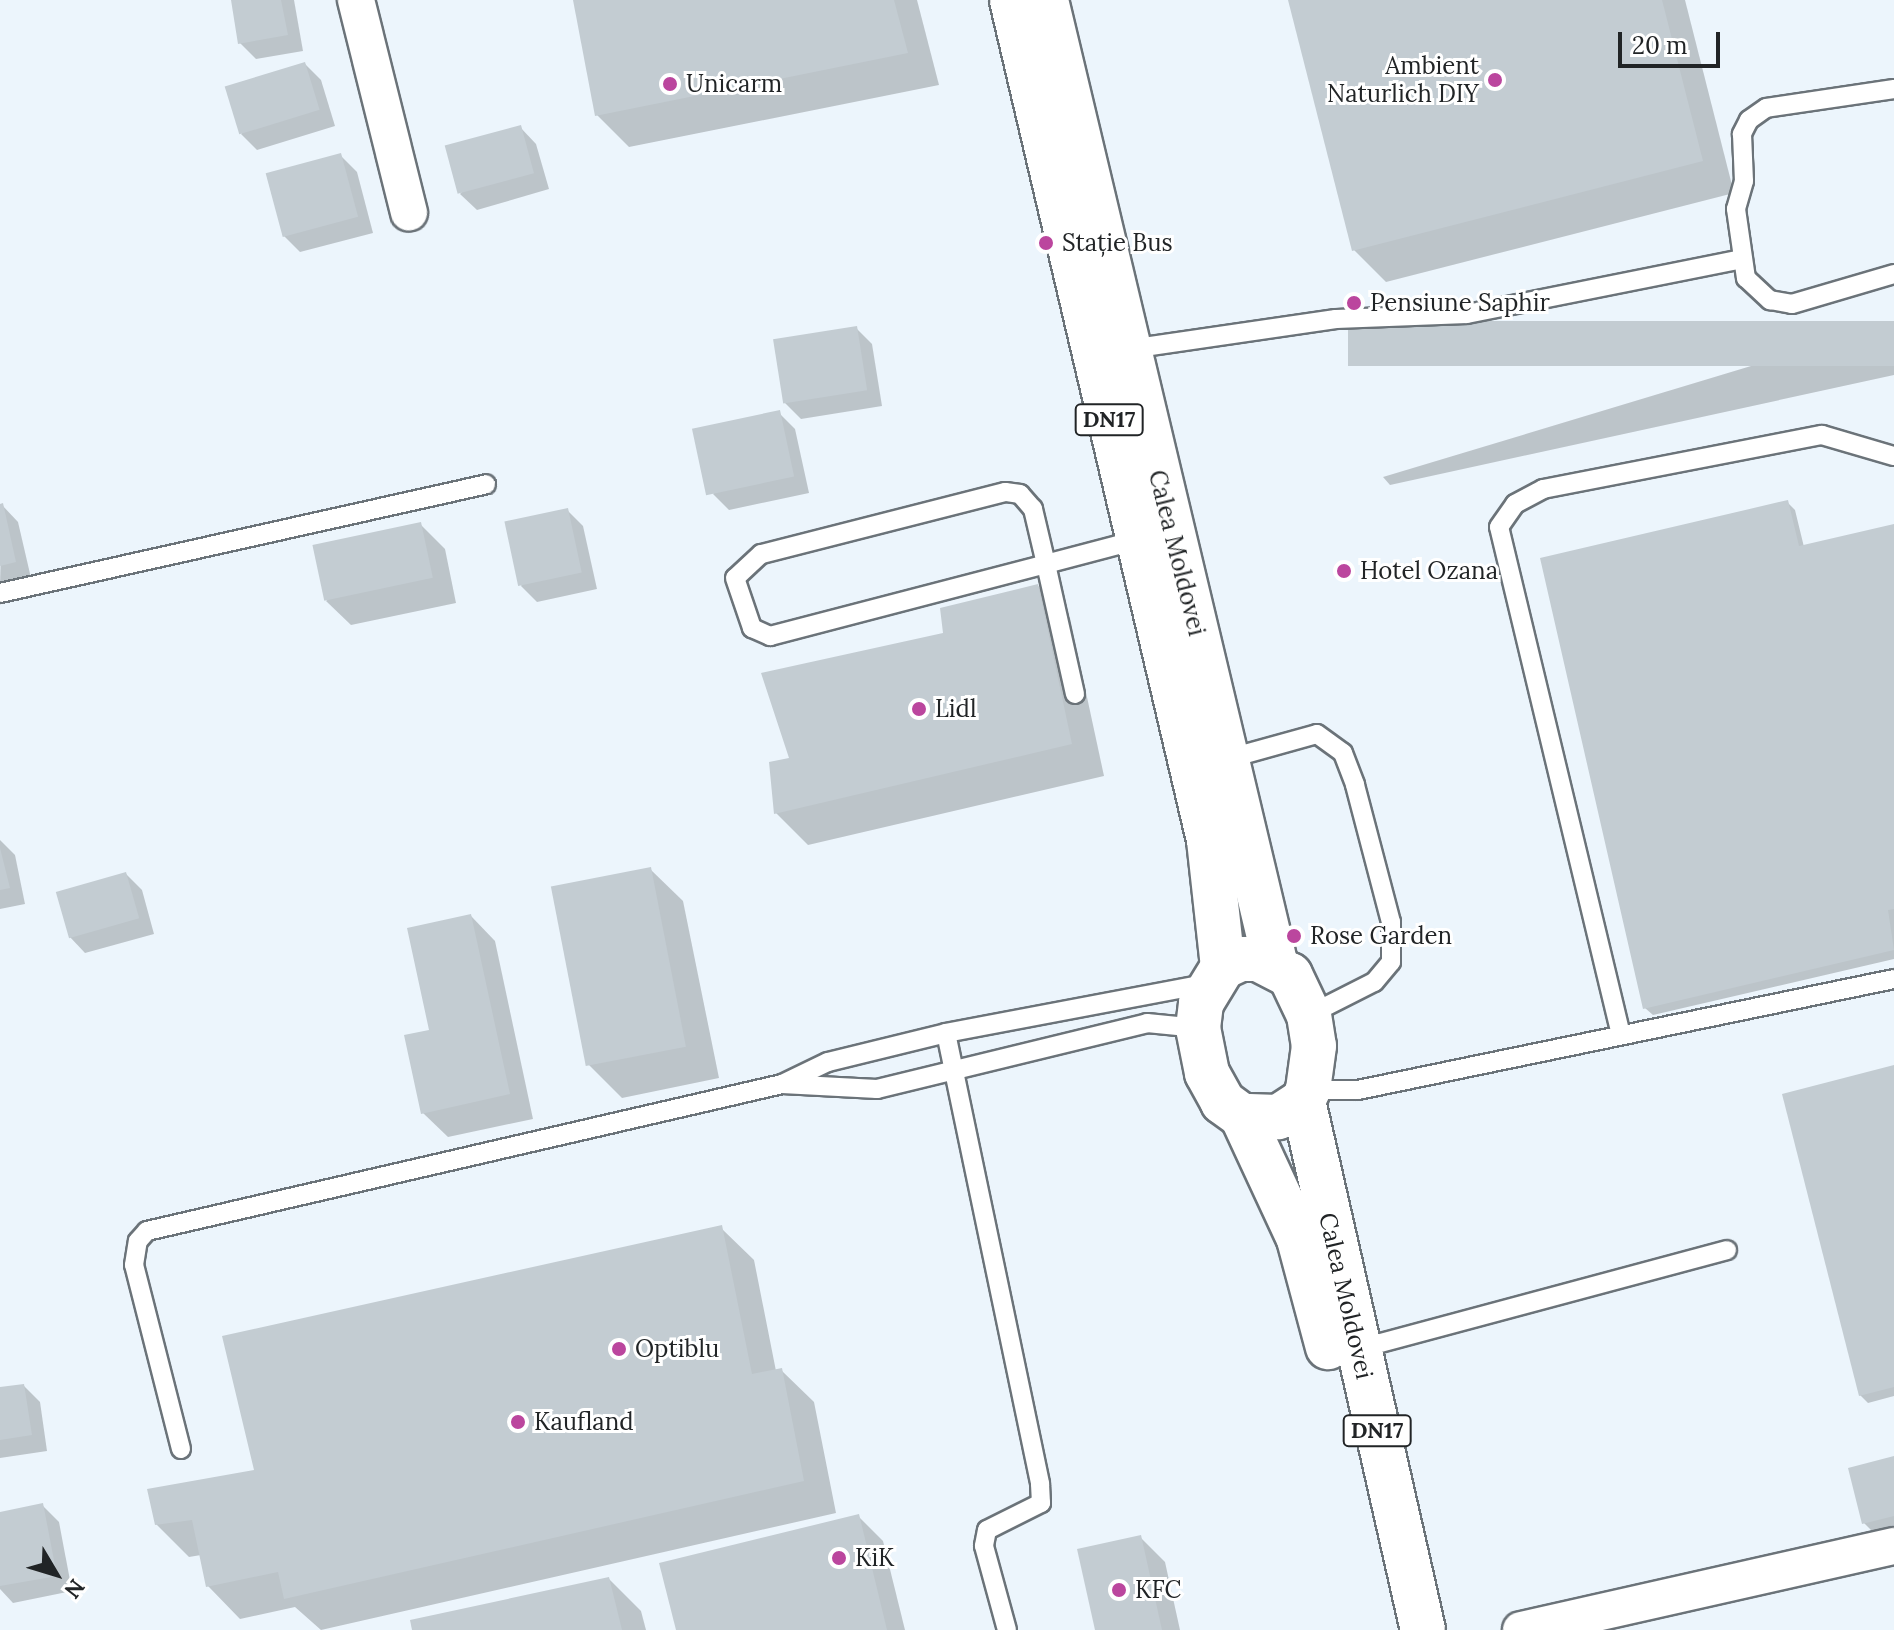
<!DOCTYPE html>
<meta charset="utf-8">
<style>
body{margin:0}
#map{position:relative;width:1894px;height:1630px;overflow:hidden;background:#ecf5fc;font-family:Lora,serif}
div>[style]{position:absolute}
.shadow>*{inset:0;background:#0003}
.building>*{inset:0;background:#c3ccd2;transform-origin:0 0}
.roads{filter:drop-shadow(2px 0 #6b7379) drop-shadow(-2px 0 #6b7379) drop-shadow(0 2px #6b7379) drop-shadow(0 -2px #6b7379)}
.service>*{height:18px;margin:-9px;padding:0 9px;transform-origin:9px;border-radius:9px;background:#fff}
.minor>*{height:36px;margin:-18px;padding:0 18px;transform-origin:18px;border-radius:18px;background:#fff}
.primary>*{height:44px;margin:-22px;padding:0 22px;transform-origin:22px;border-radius:22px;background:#fff}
.dots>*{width:22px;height:22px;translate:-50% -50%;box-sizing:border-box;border:4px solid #fff;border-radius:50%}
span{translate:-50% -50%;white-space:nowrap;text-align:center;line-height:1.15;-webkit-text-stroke:6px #fff;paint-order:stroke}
.shield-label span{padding:2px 6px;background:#fff;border:2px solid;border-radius:6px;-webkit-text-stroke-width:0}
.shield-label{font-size:22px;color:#212426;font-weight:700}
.poi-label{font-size:24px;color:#212426}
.right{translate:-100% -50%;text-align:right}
.left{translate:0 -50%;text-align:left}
.street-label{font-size:24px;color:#212426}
.north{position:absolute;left:16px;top:1534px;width:80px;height:80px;-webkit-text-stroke:6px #fff;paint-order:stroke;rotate:128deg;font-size:22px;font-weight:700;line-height:32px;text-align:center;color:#212426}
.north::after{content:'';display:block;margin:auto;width:28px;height:36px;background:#212426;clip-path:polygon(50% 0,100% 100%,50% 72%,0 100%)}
.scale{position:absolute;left:1618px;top:32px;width:102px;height:36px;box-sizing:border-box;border:4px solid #212426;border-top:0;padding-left:10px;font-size:24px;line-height:28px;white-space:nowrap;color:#212426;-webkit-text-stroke:6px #fff;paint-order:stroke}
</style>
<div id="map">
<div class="shadow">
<div style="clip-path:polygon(233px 0,294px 0,303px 51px,256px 59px,240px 43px)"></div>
<div style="clip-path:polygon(575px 0,917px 0,939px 85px,629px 147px,597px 115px)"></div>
<div style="clip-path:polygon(1290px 0,1685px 0,1734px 193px,1386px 282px,1354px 250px)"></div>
<div style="clip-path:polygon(305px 64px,321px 80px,335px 126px,257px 150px,241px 134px)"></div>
<div style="clip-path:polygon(520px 127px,536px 144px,549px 189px,477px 210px,460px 194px)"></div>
<div style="clip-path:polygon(341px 156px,357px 172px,373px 233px,300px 252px,284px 236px)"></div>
<div style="clip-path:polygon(1894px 323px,1894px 375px,1390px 485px,1383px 477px)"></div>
<div style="clip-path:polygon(856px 328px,872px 344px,882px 406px,801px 419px,785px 403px)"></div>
<div style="clip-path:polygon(779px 413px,795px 429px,809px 493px,729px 510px,713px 494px)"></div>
<div style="clip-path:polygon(1787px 502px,1795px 510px,1804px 547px,1894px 526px,1894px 959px,1653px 1015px,1645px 1008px)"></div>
<div style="clip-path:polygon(2px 505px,18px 522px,31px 578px,0 586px)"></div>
<div style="clip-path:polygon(567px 510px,583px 526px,597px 589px,537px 602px,521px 586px)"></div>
<div style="clip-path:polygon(420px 524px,445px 549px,456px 603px,351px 625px,326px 601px)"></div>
<div style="clip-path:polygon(1038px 586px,1070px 618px,1104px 776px,808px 845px,776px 813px,791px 759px,945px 635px)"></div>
<div style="clip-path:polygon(0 840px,15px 855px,25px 904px,0 909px)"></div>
<div style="clip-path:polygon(650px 869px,683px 901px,719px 1078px,622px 1098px,589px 1065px)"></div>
<div style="clip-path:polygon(126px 874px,142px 890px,154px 934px,85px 953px,69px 936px)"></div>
<div style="clip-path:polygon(471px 916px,495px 941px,533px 1119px,448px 1137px,423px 1113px,431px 1031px)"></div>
<div style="clip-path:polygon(1894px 1067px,1894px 1396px,1868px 1403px,1860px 1395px)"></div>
<div style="clip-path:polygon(721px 1228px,754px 1260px,776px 1371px,781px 1370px,814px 1402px,836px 1513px,321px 1630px,295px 1607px,240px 1619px,208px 1586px,201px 1555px,189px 1557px,156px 1524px)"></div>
<div style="clip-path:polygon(24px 1386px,40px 1402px,47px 1451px,0 1458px,0 1389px)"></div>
<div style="clip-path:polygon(1894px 1458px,1894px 1525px,1872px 1531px,1864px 1523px)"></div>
<div style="clip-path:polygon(43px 1506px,59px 1522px,72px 1591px,13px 1603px,0 1589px,0 1514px)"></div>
<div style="clip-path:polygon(858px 1516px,883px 1541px,905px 1630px,678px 1630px)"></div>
<div style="clip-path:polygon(1140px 1537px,1165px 1562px,1180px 1630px,1097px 1630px)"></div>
<div style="clip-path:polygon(609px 1579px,641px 1611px,646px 1630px,415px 1630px)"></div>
</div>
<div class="building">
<div style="clip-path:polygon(231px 0,281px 0,288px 35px,238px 44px)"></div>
<div style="clip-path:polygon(573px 0,894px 0,908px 53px,595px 116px)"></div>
<div style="clip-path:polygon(1288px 0,1662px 0,1703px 161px,1352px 251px)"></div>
<div style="left:305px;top:62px;width:50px;height:84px;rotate:73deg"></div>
<div style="left:521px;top:125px;width:50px;height:79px;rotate:75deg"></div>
<div style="left:341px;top:153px;width:66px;height:78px;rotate:75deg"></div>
<div style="left:1894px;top:321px;width:45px;height:546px;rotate:90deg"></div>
<div style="left:857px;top:326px;width:65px;height:85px;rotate:81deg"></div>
<div style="left:780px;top:410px;width:68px;height:90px;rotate:78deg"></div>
<div style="clip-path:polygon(1788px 500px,1799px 546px,1894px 524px,1894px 909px,1888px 910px,1894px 950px,1643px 1009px,1540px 558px)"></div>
<div style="clip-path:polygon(3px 503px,16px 562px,0 566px,0 504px)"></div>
<div style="left:568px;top:508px;width:66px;height:65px;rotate:78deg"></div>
<div style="left:421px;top:522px;width:57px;height:111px;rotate:78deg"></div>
<div style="clip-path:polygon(1038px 584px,1072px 744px,774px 814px,769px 762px,789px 758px,761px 673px,943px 633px,940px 608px)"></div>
<div style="clip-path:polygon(0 848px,10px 888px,0 890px)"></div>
<div style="left:651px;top:867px;width:183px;height:102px;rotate:79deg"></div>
<div style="left:126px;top:872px;width:48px;height:73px;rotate:74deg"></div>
<div style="clip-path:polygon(471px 914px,510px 1094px,421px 1114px,404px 1035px,429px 1030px,407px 928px)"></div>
<div style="clip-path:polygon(1894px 1065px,1894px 1387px,1859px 1396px,1782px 1094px)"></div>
<div style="clip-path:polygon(722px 1225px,752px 1374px,782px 1368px,804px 1481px,284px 1599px,278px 1572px,206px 1587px,192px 1520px,155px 1525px,147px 1489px,254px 1470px,222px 1336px)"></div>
<div style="clip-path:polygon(24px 1384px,32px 1435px,0 1440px,0 1387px)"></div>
<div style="clip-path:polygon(1894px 1456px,1894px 1516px,1862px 1524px,1848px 1468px)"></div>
<div style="clip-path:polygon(43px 1503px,57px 1576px,0 1586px,0 1512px)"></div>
<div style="clip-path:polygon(859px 1514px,887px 1630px,676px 1630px,659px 1563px)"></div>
<div style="clip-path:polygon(1141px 1535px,1162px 1630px,1095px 1630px,1077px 1549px)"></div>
<div style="clip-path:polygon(609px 1577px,622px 1630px,412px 1630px,410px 1620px)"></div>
</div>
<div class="roads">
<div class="service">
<div style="left:1894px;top:89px;width:129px;rotate:171.6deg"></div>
<div style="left:1766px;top:108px;width:21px;rotate:145deg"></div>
<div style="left:1749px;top:120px;width:16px;rotate:117deg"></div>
<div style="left:1742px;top:134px;width:47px;rotate:87.6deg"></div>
<div style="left:1744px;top:181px;width:29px;rotate:106deg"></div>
<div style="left:1736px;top:209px;width:70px;rotate:81.8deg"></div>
<div style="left:1746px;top:278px;width:33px;rotate:43deg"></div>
<div style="left:1770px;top:300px;width:22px;rotate:10deg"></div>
<div style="left:1792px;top:304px;width:106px;rotate:-16.4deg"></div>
<div style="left:1130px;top:349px;width:208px;rotate:-8.3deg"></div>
<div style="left:1336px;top:319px;width:131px;rotate:-2.2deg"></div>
<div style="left:1467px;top:314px;width:280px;rotate:-11.3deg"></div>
<div style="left:0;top:593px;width:498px;rotate:-12.6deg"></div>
<div style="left:1075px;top:694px;width:133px;rotate:-102.6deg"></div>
<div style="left:1046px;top:564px;width:57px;rotate:-103.3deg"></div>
<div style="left:1033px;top:509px;width:20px;rotate:-131deg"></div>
<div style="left:1020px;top:494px;width:15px;rotate:-172deg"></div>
<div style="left:1005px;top:492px;width:252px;rotate:165.7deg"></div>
<div style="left:761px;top:554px;width:35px;rotate:137deg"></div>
<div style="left:735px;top:578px;width:53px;rotate:71.2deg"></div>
<div style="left:752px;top:628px;width:20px;rotate:24deg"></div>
<div style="left:770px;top:636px;width:285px;rotate:-14.6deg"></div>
<div style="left:1046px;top:564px;width:94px;rotate:-14.8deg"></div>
<div style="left:1227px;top:759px;width:93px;rotate:-15.5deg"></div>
<div style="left:1317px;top:734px;width:32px;rotate:36deg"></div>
<div style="left:1343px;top:753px;width:34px;rotate:69deg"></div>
<div style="left:1355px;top:785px;width:142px;rotate:75.3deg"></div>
<div style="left:1391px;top:922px;width:40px;rotate:90deg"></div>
<div style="left:1391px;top:962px;width:26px;rotate:130deg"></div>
<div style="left:1374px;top:982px;width:73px;rotate:153.1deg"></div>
<div style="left:946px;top:1033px;width:461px;rotate:78.2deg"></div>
<div style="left:1040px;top:1484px;width:19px;rotate:87deg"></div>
<div style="left:1041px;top:1503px;width:60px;rotate:153.4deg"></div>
<div style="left:987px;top:1530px;width:16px;rotate:101deg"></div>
<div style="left:984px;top:1546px;width:87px;rotate:74.7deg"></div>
<div style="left:1621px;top:1035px;width:522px;rotate:-103.5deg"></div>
<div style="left:1499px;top:527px;width:28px;rotate:-55deg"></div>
<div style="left:1515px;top:504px;width:32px;rotate:-28deg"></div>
<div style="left:1543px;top:489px;width:284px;rotate:-11deg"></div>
<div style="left:1822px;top:435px;width:75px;rotate:16.3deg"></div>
<div style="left:782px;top:1084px;width:95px;rotate:3deg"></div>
<div style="left:877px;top:1089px;width:278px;rotate:-13.7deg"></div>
<div style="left:1147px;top:1023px;width:51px;rotate:5.6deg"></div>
<div style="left:1308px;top:1090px;width:50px"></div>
<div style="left:1358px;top:1090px;width:547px;rotate:-11.7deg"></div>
<div style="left:1358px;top:1349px;width:382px;rotate:-15deg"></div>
<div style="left:181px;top:1449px;width:190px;rotate:-104.3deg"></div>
<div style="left:134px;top:1265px;width:24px;rotate:-81deg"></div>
<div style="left:138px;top:1241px;width:13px;rotate:-48deg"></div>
<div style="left:147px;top:1231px;width:652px;rotate:-13.03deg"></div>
<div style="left:782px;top:1084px;width:51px;rotate:-25.6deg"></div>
<div style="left:828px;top:1062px;width:122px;rotate:-13.8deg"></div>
<div style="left:946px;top:1033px;width:270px;rotate:-10.7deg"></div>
</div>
<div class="minor">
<div style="left:356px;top:0;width:219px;rotate:76deg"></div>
<div style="left:1521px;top:1630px;width:382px;rotate:-12.7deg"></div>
</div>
<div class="primary">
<div style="left:1012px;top:0;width:863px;rotate:76.8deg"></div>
<div style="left:1209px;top:840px;width:128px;rotate:83.7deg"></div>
<div style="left:1046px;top:0;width:993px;rotate:76.61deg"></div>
<div style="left:1240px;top:959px;width:18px"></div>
<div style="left:1258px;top:959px;width:36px;rotate:27deg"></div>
<div style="left:1290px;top:975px;width:44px;rotate:64.6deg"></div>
<div style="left:1309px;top:1015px;width:31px;rotate:81deg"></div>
<div style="left:1314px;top:1046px;width:44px;rotate:97.8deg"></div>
<div style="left:1308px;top:1090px;width:12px;rotate:114deg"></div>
<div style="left:1303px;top:1101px;width:30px;rotate:147deg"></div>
<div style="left:1278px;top:1117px;width:36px;rotate:-178deg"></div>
<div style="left:1242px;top:1116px;width:24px;rotate:-144deg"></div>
<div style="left:1223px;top:1102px;width:33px;rotate:-119deg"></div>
<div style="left:1207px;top:1073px;width:46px;rotate:-101.3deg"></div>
<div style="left:1198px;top:1028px;width:25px;rotate:-83deg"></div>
<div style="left:1201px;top:1003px;width:42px;rotate:-58.6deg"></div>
<div style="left:1223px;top:967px;width:19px;rotate:-25deg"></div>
<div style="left:1303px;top:1101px;width:542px;rotate:77.22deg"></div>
<div style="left:1242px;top:1116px;width:136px;rotate:65.1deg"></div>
<div style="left:1299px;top:1239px;width:112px;rotate:75deg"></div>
</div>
</div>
<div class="dots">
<div style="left:1495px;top:80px;background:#bb469e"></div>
<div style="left:670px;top:84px;background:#bb469e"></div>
<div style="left:1046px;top:243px;background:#bb469e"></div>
<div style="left:1354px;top:303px;background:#bb469e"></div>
<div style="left:1344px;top:571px;background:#bb469e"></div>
<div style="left:919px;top:709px;background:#bb469e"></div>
<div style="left:1294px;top:936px;background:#bb469e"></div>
<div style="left:619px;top:1349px;background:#bb469e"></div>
<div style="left:518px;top:1422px;background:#bb469e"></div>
<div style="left:839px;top:1558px;background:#bb469e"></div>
<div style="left:1119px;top:1590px;background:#bb469e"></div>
</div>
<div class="shield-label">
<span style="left:1109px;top:420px">DN17</span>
<span style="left:1377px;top:1431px">DN17</span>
</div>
<div class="poi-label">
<span class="right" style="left:1479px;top:80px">Ambient<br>Naturlich DIY</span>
<span class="left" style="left:686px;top:84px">Unicarm</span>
<span class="left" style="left:1062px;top:243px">Stație Bus</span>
<span class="left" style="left:1370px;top:303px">Pensiune Saphir</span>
<span class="left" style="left:1360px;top:571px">Hotel Ozana</span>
<span class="left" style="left:935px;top:709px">Lidl</span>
<span class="left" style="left:1310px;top:936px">Rose Garden</span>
<span class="left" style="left:635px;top:1349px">Optiblu</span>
<span class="left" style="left:534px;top:1422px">Kaufland</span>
<span class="left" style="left:855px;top:1558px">KiK</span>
<span class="left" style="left:1135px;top:1590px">KFC</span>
</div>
<div class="street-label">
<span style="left:1177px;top:553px;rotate:76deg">Calea Moldovei</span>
<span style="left:1346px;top:1296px;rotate:77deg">Calea Moldovei</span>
</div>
<div class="north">N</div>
<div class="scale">20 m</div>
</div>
